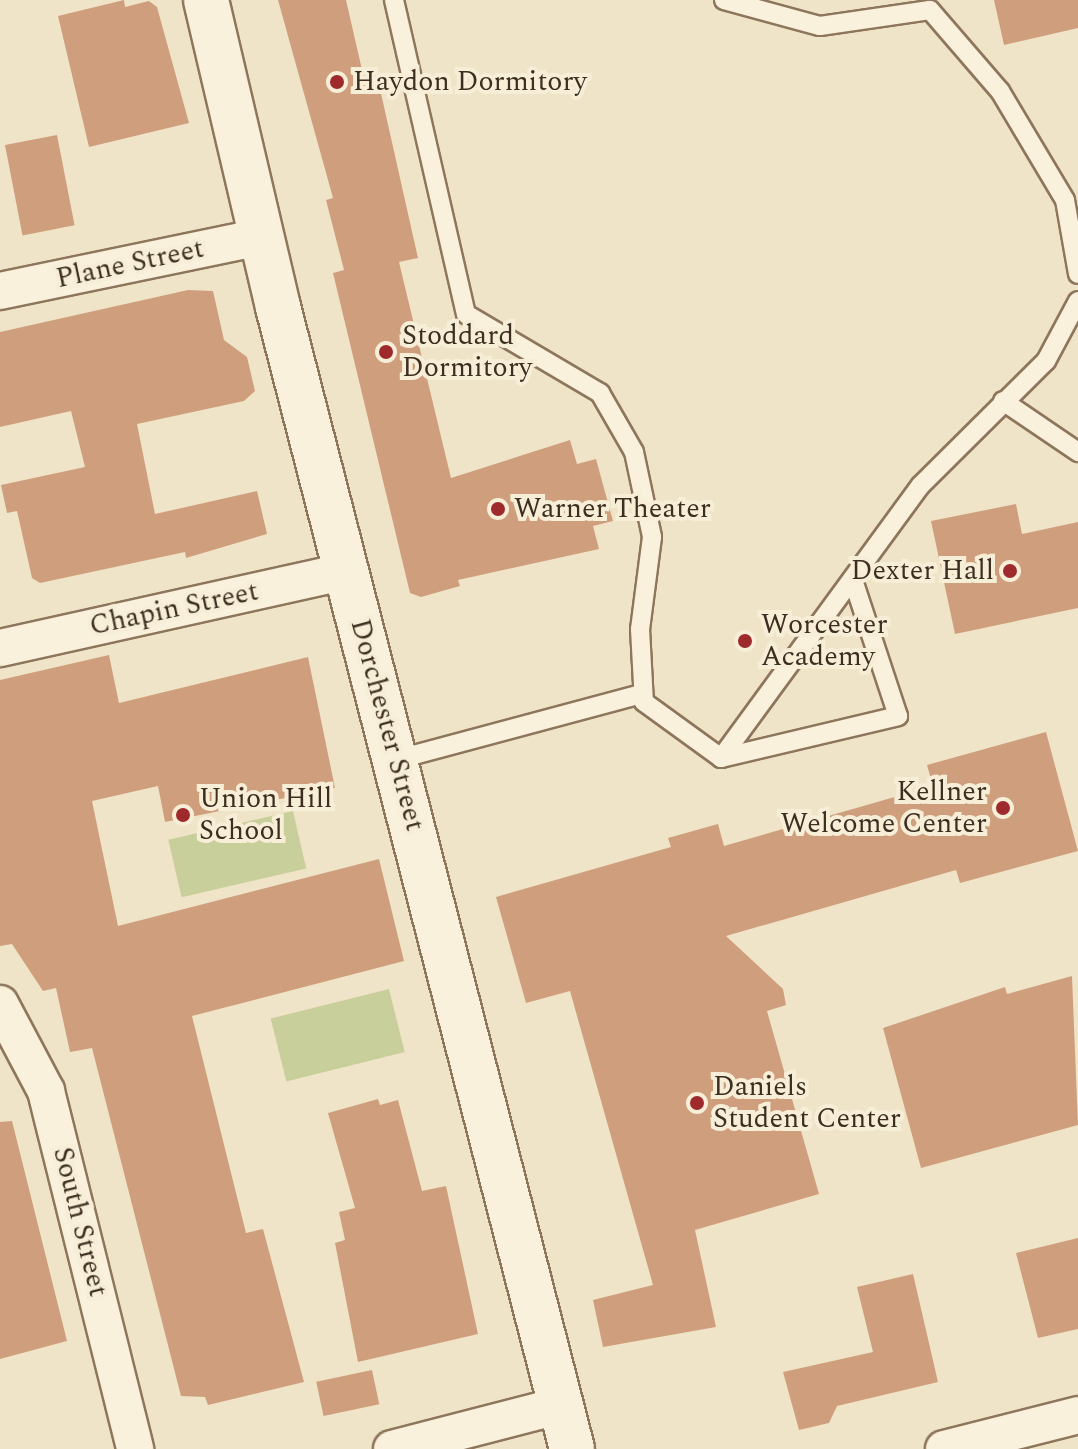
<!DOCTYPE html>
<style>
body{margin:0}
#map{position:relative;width:1078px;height:1449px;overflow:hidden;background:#f0e4c8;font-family:Spectral,serif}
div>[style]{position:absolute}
.green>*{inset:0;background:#c9cf9b;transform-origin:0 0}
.building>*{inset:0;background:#cf9f7d;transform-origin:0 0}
.roads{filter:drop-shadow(2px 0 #8d765c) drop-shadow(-2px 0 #8d765c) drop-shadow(0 2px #8d765c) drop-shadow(0 -2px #8d765c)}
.lane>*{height:18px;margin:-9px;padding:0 9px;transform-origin:9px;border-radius:9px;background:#faf1dc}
.street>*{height:36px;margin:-18px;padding:0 18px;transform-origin:18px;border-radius:18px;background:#faf1dc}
.secondary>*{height:44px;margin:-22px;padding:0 22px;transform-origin:22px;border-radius:22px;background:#faf1dc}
.dots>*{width:22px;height:22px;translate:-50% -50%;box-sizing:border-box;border:4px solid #f7eed8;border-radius:50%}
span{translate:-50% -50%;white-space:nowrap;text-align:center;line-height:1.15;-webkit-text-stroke:8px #f7eed8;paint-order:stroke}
.poi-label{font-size:28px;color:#3d2e20}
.left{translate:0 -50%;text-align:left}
.right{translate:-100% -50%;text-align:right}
.street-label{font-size:28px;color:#3d2e20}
</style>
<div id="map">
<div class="green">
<div style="left:293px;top:811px;width:59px;height:128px;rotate:77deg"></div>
<div style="left:389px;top:989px;width:65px;height:122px;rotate:76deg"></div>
</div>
<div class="building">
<div style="clip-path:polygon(124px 0,125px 7px,149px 1px,157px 7px,189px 123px,89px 147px,58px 16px)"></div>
<div style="clip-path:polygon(278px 0,346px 0,363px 74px,376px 71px,418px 258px,399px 262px,451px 478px,570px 440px,577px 464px,596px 459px,613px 521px,593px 526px,599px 549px,458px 580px,460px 586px,421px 597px,410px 593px,333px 273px,344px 270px,326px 200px,333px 198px)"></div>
<div style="clip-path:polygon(994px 0,1078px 0,1078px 28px,1004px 45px)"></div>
<div style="left:57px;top:135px;width:92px;height:53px;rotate:79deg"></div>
<div style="clip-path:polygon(188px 290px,213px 291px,224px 340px,247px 357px,255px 391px,244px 401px,137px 424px,155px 514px,257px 491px,267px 534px,186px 558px,185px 552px,40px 583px,32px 578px,17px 511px,7px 513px,1px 485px,85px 467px,71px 411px,0 427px,0 332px)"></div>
<div style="clip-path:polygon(1016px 504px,1022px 534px,1078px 522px,1078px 608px,955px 634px,931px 521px)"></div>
<div style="clip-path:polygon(109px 655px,119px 703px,308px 657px,335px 788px,165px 822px,158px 786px,92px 801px,118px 926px,379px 859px,404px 961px,192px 1016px,246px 1233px,263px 1229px,304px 1382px,208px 1405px,205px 1397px,181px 1396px,92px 1048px,70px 1052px,56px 988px,43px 991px,12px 944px,0 946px,0 680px)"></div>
<div style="clip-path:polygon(1046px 732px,1078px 851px,960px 883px,956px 870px,726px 936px,783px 989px,786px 1005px,767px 1011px,819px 1194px,695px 1230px,716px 1327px,603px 1347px,593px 1300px,653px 1285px,570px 991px,526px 1003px,496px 897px,671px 847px,668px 838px,718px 824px,724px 846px,933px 786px,927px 765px)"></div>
<div style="clip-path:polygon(1072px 976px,1078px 1125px,921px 1168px,883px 1028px,1005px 987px,1007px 994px)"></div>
<div style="clip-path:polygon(378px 1099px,380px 1105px,398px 1100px,422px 1191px,446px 1186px,478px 1334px,358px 1362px,335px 1243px,345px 1240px,339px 1212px,355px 1208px,328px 1113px)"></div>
<div style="clip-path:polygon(12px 1121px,67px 1341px,0 1359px,0 1122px)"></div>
<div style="clip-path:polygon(1078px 1238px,1078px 1329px,1038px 1338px,1016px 1253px)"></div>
<div style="clip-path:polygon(913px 1274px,938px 1382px,837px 1406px,829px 1423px,799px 1430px,783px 1372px,873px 1352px,857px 1287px)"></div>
<div style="left:372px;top:1370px;width:35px;height:57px;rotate:78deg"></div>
</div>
<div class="roads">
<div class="lane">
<div style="left:394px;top:0;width:322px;rotate:77.1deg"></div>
<div style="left:466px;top:314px;width:156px;rotate:30.5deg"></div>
<div style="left:600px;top:393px;width:68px;rotate:60deg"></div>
<div style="left:634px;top:452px;width:87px;rotate:78deg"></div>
<div style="left:652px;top:537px;width:93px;rotate:97.4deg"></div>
<div style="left:640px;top:629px;width:73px;rotate:86.9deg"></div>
<div style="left:644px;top:702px;width:95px;rotate:36deg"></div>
<div style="left:721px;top:758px;width:338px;rotate:-53.8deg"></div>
<div style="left:921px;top:485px;width:176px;rotate:-44.8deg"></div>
<div style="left:1046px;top:361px;width:68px;rotate:-61.9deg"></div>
<div style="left:724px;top:0;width:99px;rotate:15.2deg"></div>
<div style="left:820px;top:26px;width:111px;rotate:-8.3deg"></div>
<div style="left:930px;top:10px;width:107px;rotate:49.2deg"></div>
<div style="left:1000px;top:91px;width:127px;rotate:59.2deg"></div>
<div style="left:1065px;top:200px;width:75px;rotate:80deg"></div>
<div style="left:1003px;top:401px;width:91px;rotate:34.2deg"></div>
<div style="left:721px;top:758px;width:182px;rotate:-13.3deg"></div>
<div style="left:898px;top:716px;width:140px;rotate:-108.3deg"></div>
<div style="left:395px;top:760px;width:255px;rotate:-15deg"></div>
</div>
<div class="street">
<div style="left:0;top:291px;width:267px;rotate:-11.7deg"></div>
<div style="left:0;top:648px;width:355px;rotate:-12.5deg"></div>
<div style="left:0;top:1004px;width:98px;rotate:62.1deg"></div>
<div style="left:46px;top:1091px;width:369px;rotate:76deg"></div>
<div style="left:392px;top:1449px;width:176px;rotate:-14.5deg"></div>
<div style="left:944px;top:1449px;width:138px;rotate:-14.2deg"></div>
</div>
<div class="secondary">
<div style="left:206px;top:0;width:315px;rotate:76.8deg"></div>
<div style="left:278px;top:307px;width:1179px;rotate:75.56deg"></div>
</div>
</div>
<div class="dots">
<div style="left:337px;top:82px;background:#9e2a2b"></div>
<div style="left:386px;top:352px;background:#9e2a2b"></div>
<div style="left:498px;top:509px;background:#9e2a2b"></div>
<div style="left:1010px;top:571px;background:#9e2a2b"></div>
<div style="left:745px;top:641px;background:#9e2a2b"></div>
<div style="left:1003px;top:808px;background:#9e2a2b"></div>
<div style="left:183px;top:815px;background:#9e2a2b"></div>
<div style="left:697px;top:1103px;background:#9e2a2b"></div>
</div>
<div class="poi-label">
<span class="left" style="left:353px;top:82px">Haydon Dormitory</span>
<span class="left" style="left:402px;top:352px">Stoddard<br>Dormitory</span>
<span class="left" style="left:514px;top:509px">Warner Theater</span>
<span class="right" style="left:994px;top:571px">Dexter Hall</span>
<span class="left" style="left:761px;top:641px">Worcester<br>Academy</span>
<span class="right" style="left:987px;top:808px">Kellner<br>Welcome Center</span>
<span class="left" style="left:199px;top:815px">Union Hill<br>School</span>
<span class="left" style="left:713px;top:1103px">Daniels<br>Student Center</span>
</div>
<div class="street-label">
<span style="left:130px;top:264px;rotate:-12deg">Plane Street</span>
<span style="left:174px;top:609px;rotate:-12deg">Chapin Street</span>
<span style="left:387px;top:725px;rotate:75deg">Dorchester Street</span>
<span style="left:80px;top:1222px;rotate:76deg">South Street</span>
</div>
</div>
